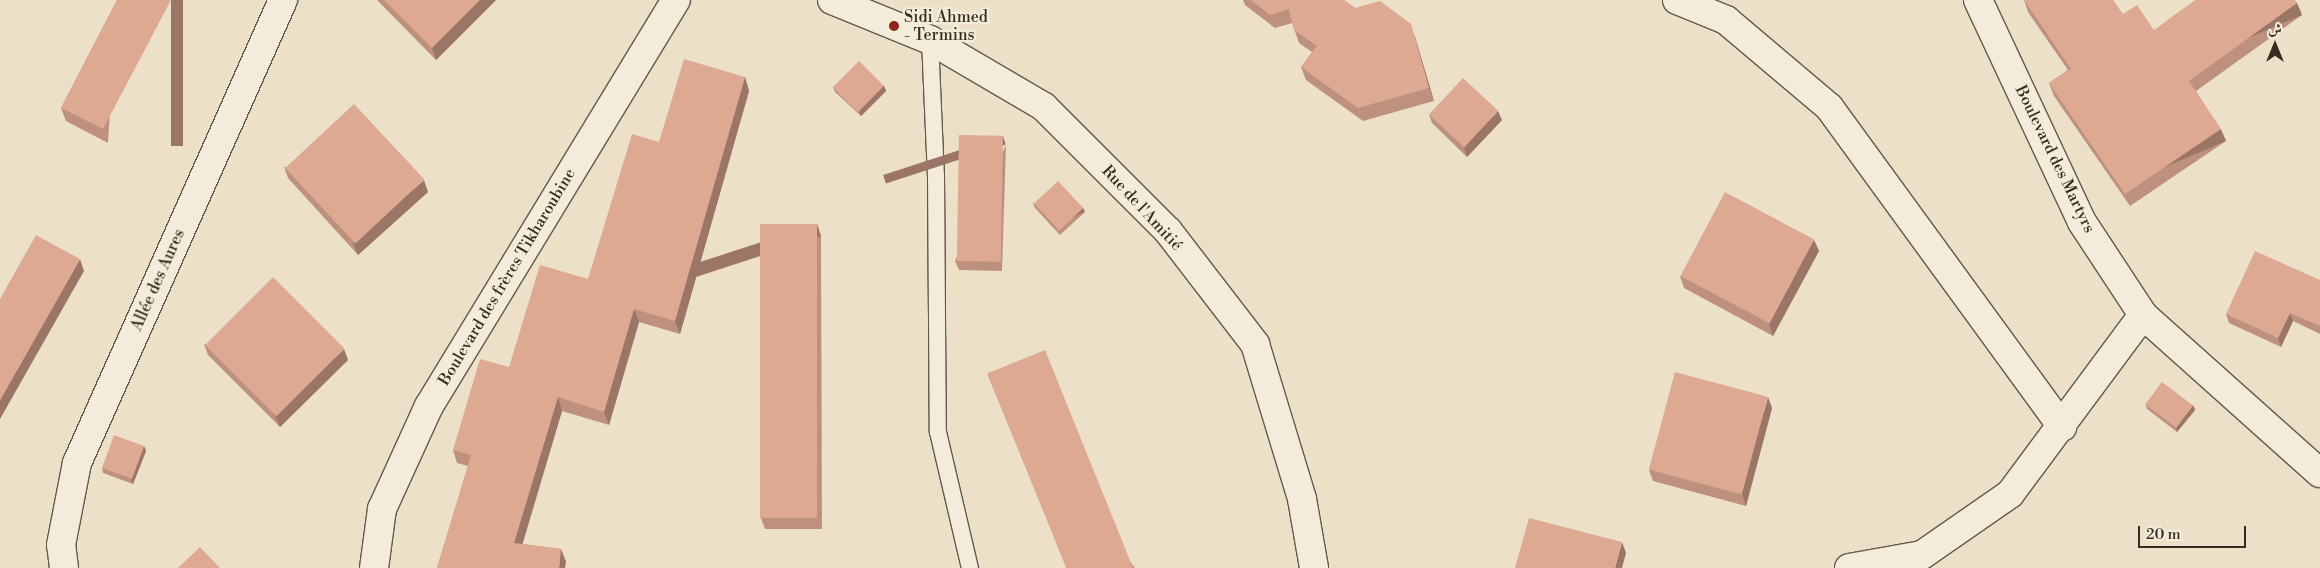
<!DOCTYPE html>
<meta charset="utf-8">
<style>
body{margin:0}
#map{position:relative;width:2320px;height:568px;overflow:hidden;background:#ece1c8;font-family:"Libre Bodoni",Amiri,serif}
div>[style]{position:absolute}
.roads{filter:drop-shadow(1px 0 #665848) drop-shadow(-1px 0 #665848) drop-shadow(0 1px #665848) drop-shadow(0 -1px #665848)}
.lane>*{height:16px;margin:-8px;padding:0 8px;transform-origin:8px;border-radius:8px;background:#f3ecdb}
.street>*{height:28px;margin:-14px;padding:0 14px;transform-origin:14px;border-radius:14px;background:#f3ecdb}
.secondary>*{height:28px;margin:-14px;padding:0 14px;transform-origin:14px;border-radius:14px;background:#f3ecdb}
.wall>*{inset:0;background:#be917e}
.shaded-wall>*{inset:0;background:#9b7667;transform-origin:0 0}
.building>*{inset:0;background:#dda993;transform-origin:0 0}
.dots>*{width:14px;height:14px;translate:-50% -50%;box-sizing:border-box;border:2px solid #f3ecdb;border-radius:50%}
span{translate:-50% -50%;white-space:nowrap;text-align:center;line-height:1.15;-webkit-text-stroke:4.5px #f3ecdb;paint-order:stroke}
.poi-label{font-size:16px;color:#392b1e}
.left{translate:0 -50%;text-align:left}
.street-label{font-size:16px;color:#392b1e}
.north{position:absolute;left:2250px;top:20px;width:50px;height:50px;-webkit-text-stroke:4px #f3ecdb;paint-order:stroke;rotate:0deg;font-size:14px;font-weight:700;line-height:20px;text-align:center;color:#392b1e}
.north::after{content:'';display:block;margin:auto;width:18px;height:22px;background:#392b1e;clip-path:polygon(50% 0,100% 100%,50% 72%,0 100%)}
.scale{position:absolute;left:2138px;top:526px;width:108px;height:22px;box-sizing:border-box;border:2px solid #392b1e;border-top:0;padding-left:6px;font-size:15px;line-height:18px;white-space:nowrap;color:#392b1e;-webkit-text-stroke:4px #f3ecdb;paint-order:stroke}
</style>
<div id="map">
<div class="roads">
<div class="lane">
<div style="left:930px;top:40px;width:135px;rotate:87.5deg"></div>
<div style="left:936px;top:175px;width:257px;rotate:89.6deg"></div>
<div style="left:938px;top:432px;width:140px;rotate:76.8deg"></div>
</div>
<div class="street">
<div style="left:832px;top:0;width:106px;rotate:22.2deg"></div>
<div style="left:930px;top:40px;width:132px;rotate:30.4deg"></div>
<div style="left:1044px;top:107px;width:175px;rotate:45deg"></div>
<div style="left:1168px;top:231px;width:143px;rotate:52.4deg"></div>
<div style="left:1255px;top:344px;width:162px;rotate:73.1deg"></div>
<div style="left:1302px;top:499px;width:70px;rotate:80.1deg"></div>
<div style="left:1677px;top:0;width:53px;rotate:22.2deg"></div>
<div style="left:1726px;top:20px;width:135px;rotate:40.2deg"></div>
<div style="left:1829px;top:107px;width:396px;rotate:53.9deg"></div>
<div style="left:64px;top:568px;width:23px;rotate:-97deg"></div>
<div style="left:61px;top:545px;width:84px;rotate:-79deg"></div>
<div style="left:77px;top:463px;width:507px;rotate:-66.01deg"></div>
<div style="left:1849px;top:568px;width:74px;rotate:-10.1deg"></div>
<div style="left:1922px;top:555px;width:107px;rotate:-34.7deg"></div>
<div style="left:2010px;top:494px;width:223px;rotate:-53.4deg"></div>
</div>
<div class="secondary">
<div style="left:1978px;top:0;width:245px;rotate:64.9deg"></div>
<div style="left:2082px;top:222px;width:111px;rotate:56.7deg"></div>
<div style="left:2143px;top:315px;width:237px;rotate:41.8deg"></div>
<div style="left:374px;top:568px;width:60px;rotate:-82.3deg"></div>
<div style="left:382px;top:509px;width:113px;rotate:-65.5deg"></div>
<div style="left:429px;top:406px;width:475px;rotate:-58.7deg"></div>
</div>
</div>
<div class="wall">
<div style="clip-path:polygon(117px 0,108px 143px,66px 121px,61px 108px)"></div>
<div style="clip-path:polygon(377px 0,496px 0,436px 60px)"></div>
<div style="clip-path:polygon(1243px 0,1344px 0,1355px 8px,1415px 37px,1434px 101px,1363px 121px,1306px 80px,1301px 67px,1312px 52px,1299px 43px,1292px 23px,1275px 28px,1245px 5px)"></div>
<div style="clip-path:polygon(2024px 0,2123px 14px,2154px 30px,2297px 3px,2302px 15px,2196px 91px,2226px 141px,2130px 206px,2054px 96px,2049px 83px,2068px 70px,2028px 12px)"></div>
<div style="clip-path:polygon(745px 77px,749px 91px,680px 334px,639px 322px,609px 425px,562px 411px,522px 544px,561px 549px,566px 562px,437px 568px,468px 466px,457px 463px,453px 450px,509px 367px,588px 279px,659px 142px)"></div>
<div style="clip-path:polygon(884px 86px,886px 91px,861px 116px,835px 92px,833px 87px)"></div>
<div style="clip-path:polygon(1429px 114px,1502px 120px,1467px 157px,1432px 123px)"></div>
<div style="clip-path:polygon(1006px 145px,1002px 271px,959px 270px,955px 261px)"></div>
<div style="clip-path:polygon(284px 167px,428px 192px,358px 255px,288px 178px)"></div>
<div style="clip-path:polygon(1033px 203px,1083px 208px,1085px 212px,1060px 235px,1035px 208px)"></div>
<div style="clip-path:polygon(817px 224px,821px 236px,822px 529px,765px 529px,761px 518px)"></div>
<div style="clip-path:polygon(1814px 240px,1819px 251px,1773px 336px,1684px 288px,1680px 276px)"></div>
<div style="clip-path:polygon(2320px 280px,2320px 334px,2293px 321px,2281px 347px,2229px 323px,2226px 314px)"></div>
<div style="clip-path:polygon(204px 344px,348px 360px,280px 427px,208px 355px)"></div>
<div style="clip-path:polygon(987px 373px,1135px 568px,1067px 568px)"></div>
<div style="clip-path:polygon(2146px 405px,2193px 405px,2195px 410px,2177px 432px,2147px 409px)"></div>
<div style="clip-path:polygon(1772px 408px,1746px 506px,1653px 481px,1649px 470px)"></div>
<div style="clip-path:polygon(144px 446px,146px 451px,133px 484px,103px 473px,102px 468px)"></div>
</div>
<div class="shaded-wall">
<div style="left:171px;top:0;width:12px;height:146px"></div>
<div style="clip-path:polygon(480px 0,496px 0,436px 60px,432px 48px)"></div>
<div style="left:2297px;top:3px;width:13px;height:133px;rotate:67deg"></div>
<div style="clip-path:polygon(1411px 24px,1415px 37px,1434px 101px,1429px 88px)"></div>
<div style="clip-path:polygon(745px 77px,749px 91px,680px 334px,675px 321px)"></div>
<div style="clip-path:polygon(884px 86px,886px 91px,861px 116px,859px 112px)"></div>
<div style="clip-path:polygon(1498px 111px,1502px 120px,1467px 157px,1464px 148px)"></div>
<div style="left:2221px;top:129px;width:13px;height:116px;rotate:67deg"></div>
<div style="left:1003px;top:136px;width:9px;height:126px;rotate:72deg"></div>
<div style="clip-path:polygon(424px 180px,428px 192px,358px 255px,353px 243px)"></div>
<div style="left:1083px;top:208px;width:4px;height:33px;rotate:63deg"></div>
<div style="left:817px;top:224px;width:13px;height:293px;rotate:72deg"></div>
<div style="clip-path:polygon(1814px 240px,1819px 251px,1773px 336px,1769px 324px)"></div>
<div style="clip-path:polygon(80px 259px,84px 271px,0 419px,0 400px)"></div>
<div style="clip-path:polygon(634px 309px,639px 322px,609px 425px,604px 412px)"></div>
<div style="clip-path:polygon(2290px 313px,2293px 321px,2281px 347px,2278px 338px)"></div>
<div style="clip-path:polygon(344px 349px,348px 360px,280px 427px,275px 416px)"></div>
<div style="clip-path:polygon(558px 397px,562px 411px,519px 556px,514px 543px)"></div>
<div style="clip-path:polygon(1768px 397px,1772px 408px,1746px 506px,1742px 494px)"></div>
<div style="clip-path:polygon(2193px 405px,2195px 410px,2177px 432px,2176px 427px)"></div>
<div style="clip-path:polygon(144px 446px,146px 451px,133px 484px,131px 479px)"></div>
<div style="clip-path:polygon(1622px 542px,1626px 553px,1622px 568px,1615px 568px)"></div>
<div style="clip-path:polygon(561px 549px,566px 562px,565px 568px,559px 568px)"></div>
</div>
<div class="building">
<div style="clip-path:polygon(117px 0,171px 0,103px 129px,61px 108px)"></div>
<div style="clip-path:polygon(384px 0,480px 0,432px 48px)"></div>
<div style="clip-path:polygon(1251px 0,1344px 0,1355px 8px,1380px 1px,1411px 24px,1429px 88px,1358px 108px,1301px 67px,1317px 46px,1294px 30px,1289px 9px,1270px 15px)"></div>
<div style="clip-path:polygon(2024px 0,2113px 0,2123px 14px,2137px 5px,2154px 30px,2195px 0,2295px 0,2297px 3px,2189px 81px,2221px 129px,2125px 194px,2049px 83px,2071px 69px)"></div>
<div style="clip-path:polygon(684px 59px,745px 77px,675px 321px,634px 309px,604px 412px,558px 397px,514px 543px,561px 549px,559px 568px,437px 568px,471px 455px,453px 450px,480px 359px,509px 367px,540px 265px,588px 279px,632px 134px,659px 142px)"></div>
<div style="left:859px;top:61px;width:35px;height:37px;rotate:45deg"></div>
<div style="left:1463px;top:78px;width:48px;height:50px;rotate:43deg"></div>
<div style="left:354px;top:104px;width:103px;height:94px;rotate:47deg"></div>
<div style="left:959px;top:135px;width:44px;height:126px;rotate:1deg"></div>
<div style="left:1058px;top:181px;width:37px;height:33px;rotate:47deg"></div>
<div style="left:1725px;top:192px;width:101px;height:95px;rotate:28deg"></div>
<div style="left:760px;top:224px;width:57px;height:294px"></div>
<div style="clip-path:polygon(36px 235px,80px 259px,0 400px,0 299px)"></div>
<div style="clip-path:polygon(2255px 251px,2320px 280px,2320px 326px,2290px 313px,2278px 338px,2226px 314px)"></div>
<div style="left:273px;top:277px;width:101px;height:96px;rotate:45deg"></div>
<div style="left:1045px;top:350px;width:236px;height:62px;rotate:68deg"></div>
<div style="left:1675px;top:372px;width:96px;height:101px;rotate:15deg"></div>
<div style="left:2162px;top:382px;width:39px;height:28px;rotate:37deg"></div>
<div style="left:114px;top:435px;width:32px;height:35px;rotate:20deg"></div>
<div style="clip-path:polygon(1529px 518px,1622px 542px,1615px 568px,1515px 568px)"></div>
<div style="clip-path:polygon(200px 547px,220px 568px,178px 568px)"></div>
</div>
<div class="dots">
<div style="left:894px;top:26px;background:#8f2418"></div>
</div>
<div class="poi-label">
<span class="left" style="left:904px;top:26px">Sidi Ahmed<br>- Termins</span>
</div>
<div class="street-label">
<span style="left:2055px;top:159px;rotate:64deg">Boulevard des Martyrs</span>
<span style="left:1142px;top:208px;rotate:47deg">Rue de l'Amitié</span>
<span style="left:507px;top:277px;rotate:-59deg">Boulevard des frères Tikharoubine</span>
<span style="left:158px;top:280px;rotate:-66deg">Allée des Aures</span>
</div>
<div class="north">ش</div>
<div class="scale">20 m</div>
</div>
